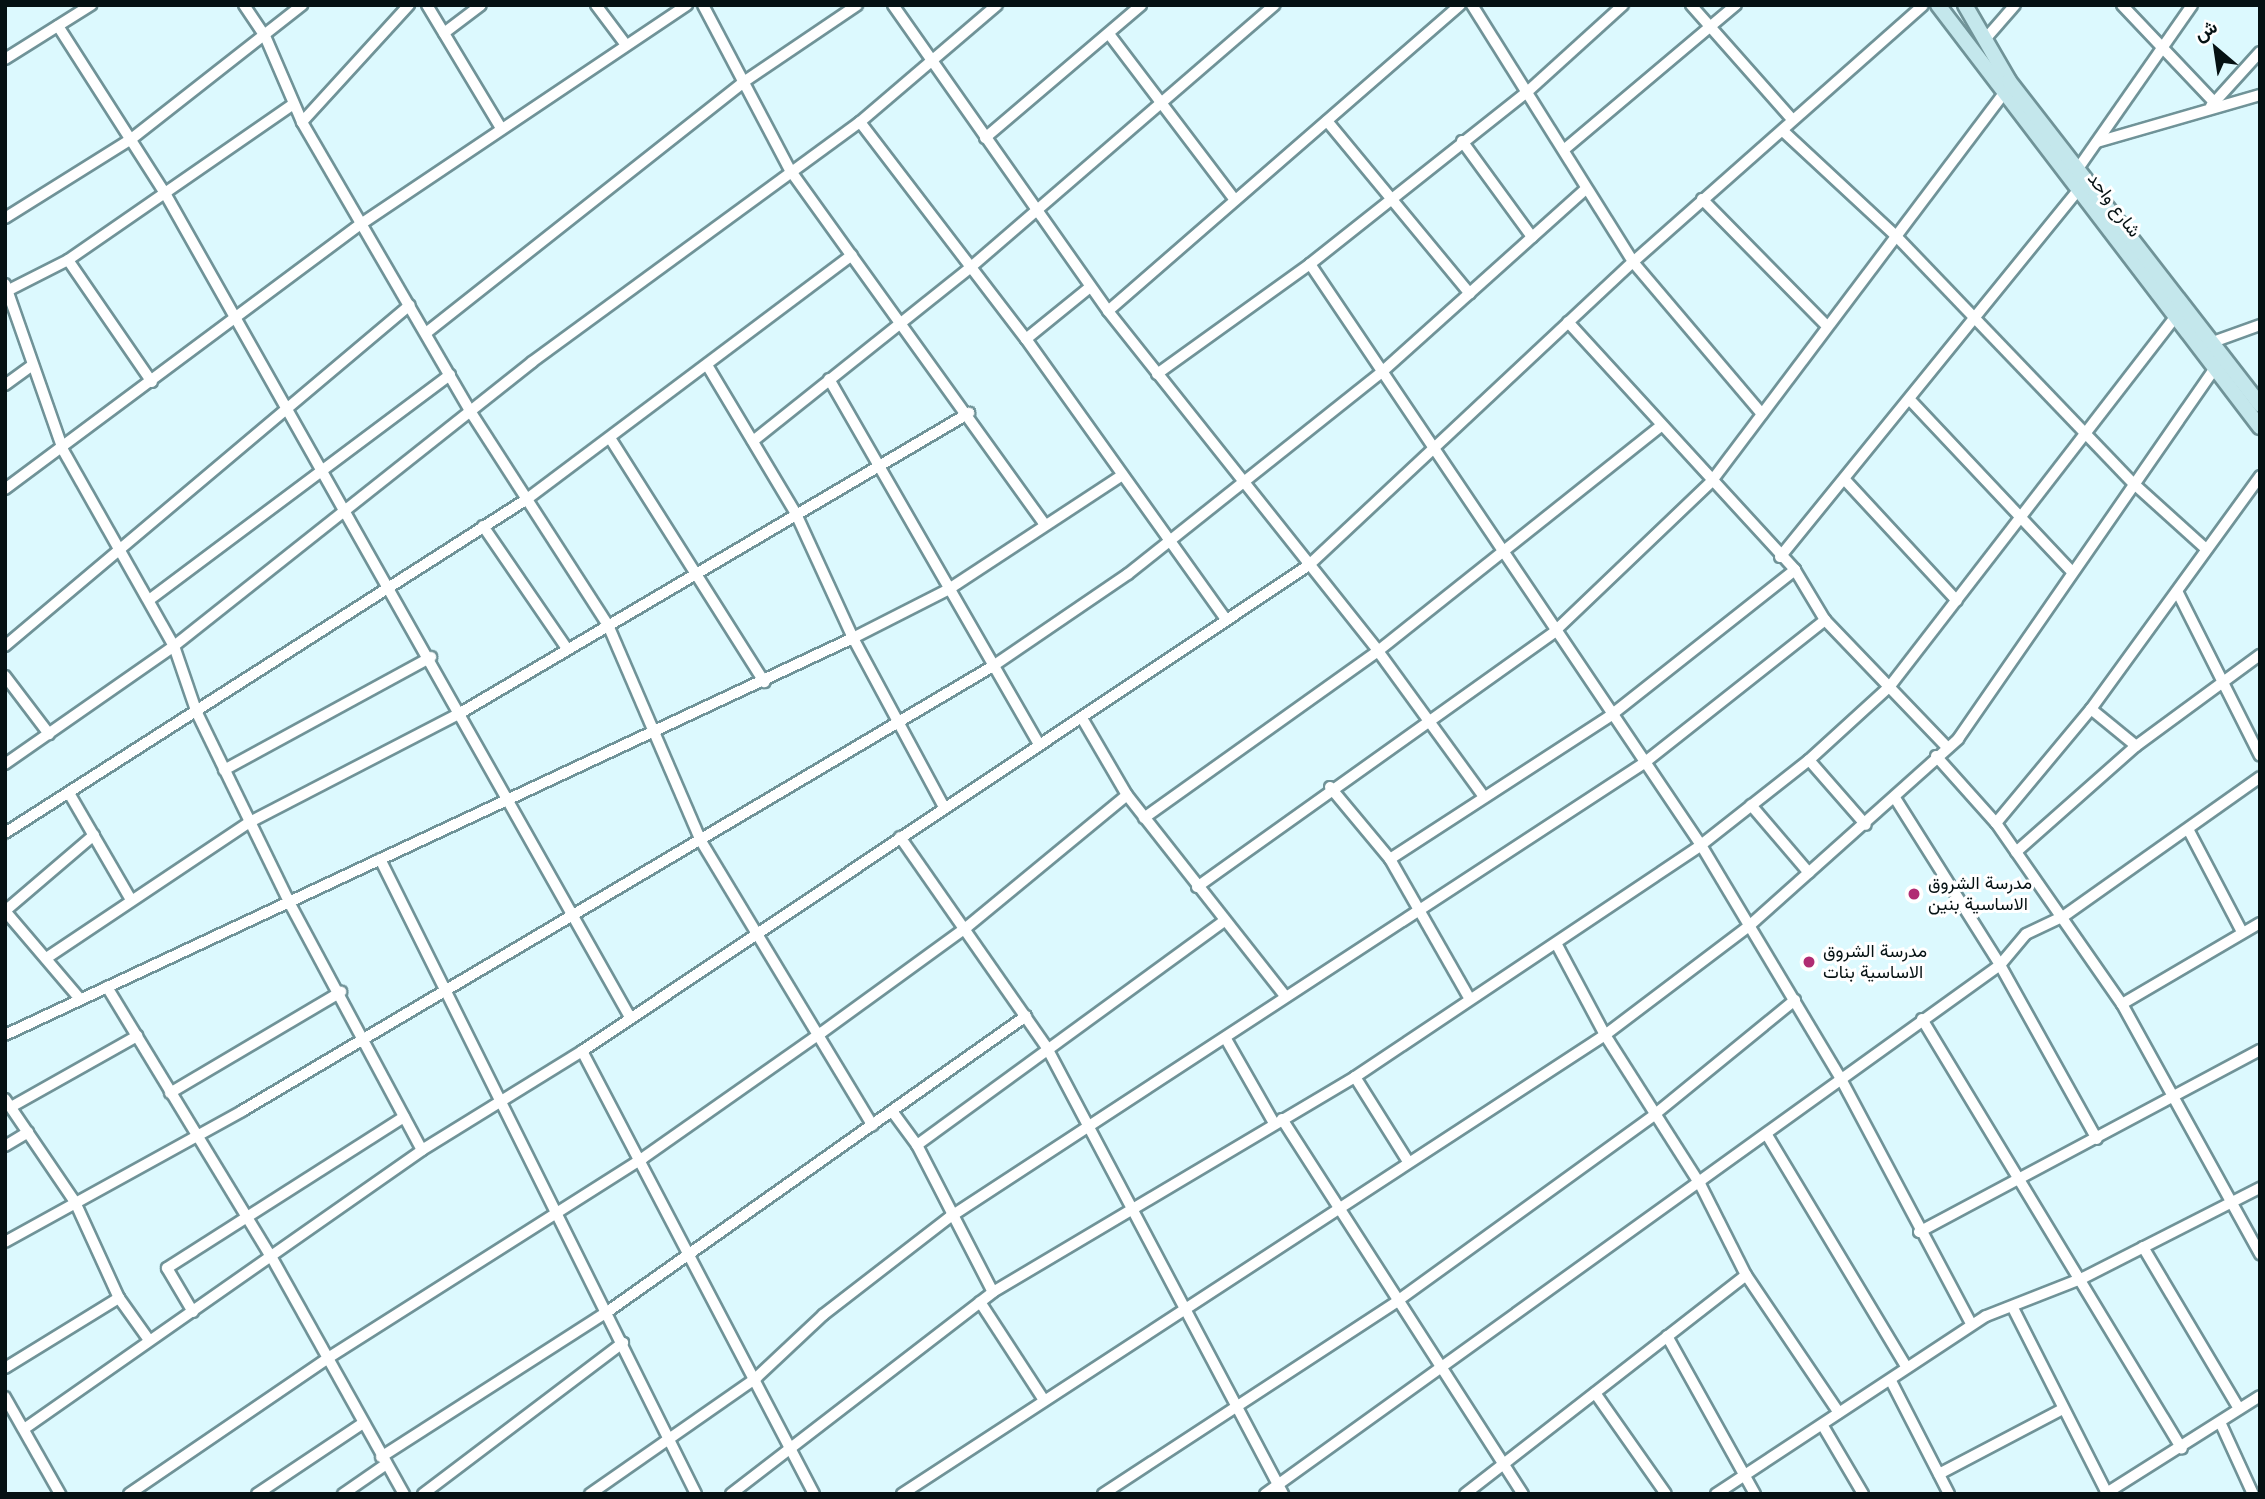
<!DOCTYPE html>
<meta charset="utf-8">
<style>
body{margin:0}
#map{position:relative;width:2265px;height:1499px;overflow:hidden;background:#dcf9fe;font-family:Inter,Vazirmatn,sans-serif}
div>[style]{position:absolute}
.roads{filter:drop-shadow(2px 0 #709398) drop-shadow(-2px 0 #709398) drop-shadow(0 2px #709398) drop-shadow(0 -2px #709398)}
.street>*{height:10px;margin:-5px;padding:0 5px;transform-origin:5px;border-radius:5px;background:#fff}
.secondary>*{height:14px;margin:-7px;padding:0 7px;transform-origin:7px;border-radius:7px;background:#c4e7ec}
.dots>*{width:19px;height:19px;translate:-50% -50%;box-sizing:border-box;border:4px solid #fff;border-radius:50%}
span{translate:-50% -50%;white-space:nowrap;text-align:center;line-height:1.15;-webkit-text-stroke:6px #fff;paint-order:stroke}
.street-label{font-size:18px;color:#051113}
.poi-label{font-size:18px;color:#051113}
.left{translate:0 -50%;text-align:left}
.frame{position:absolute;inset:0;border:7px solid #051113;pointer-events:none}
.north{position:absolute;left:2181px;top:14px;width:70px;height:70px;-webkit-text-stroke:5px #fff;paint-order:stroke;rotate:331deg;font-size:19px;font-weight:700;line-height:28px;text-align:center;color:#051113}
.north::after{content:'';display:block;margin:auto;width:24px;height:32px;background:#051113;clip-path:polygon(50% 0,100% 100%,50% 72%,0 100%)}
</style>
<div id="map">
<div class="roads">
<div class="street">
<div style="left:244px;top:5px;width:37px;rotate:56deg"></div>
<div style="left:265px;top:36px;width:94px;rotate:66.7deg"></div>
<div style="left:302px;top:122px;width:334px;rotate:59.8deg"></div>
<div style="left:470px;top:411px;width:255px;rotate:57.2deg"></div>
<div style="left:608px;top:625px;width:235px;rotate:66.7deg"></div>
<div style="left:701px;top:841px;width:332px;rotate:58.9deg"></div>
<div style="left:427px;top:5px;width:144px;rotate:59deg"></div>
<div style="left:596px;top:5px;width:50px;rotate:53.1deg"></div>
<div style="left:703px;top:5px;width:187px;rotate:62.2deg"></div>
<div style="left:790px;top:170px;width:435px;rotate:54.3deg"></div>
<div style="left:893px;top:5px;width:374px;rotate:54.9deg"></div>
<div style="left:1108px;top:311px;width:434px;rotate:51.5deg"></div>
<div style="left:1378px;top:651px;width:180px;rotate:54deg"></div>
<div style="left:1472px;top:5px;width:303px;rotate:57.9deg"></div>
<div style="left:1633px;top:262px;width:199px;rotate:49.7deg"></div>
<div style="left:1691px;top:5px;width:152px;rotate:48.5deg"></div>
<div style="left:2122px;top:5px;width:134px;rotate:46.5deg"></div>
<div style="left:58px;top:26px;width:201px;rotate:57.4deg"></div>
<div style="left:166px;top:195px;width:944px;rotate:60.56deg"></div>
<div style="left:444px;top:33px;width:46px;rotate:-37.1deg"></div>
<div style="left:1109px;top:34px;width:208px;rotate:52.8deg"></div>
<div style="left:1988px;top:36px;width:41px;rotate:-48.9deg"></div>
<div style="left:5px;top:59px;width:102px;rotate:-32.1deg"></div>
<div style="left:2211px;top:106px;width:73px;rotate:-47.8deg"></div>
<div style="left:1327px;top:121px;width:224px;rotate:50.4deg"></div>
<div style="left:302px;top:122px;width:159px;rotate:-47.6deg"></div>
<div style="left:860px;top:122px;width:273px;rotate:52.6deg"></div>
<div style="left:1026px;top:339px;width:341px;rotate:54.5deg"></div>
<div style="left:1783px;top:131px;width:153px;rotate:42.9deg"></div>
<div style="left:1895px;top:235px;width:344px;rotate:46.2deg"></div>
<div style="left:2133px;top:483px;width:97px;rotate:42.1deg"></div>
<div style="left:985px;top:138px;width:205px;rotate:-40.4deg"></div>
<div style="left:1462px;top:141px;width:119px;rotate:53.9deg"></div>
<div style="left:2097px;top:142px;width:170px;rotate:-16.1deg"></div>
<div style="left:1566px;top:148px;width:222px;rotate:-40.1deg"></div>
<div style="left:1702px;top:199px;width:175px;rotate:45.5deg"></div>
<div style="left:5px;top:218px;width:147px;rotate:-32deg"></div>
<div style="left:130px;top:140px;width:219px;rotate:-38.1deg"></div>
<div style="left:68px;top:260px;width:148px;rotate:55.5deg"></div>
<div style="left:1310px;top:264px;width:700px;rotate:56.06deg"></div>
<div style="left:1701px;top:845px;width:273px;rotate:59.1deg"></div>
<div style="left:1841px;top:1079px;width:277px;rotate:62deg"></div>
<div style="left:5px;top:284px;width:176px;rotate:70.7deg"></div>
<div style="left:63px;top:450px;width:225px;rotate:60.5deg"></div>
<div style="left:174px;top:646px;width:71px;rotate:71.1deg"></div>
<div style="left:197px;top:713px;width:210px;rotate:64deg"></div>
<div style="left:289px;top:902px;width:281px;rotate:61.8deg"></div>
<div style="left:5px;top:292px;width:71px;rotate:-26.9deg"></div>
<div style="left:68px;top:260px;width:274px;rotate:-34.7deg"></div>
<div style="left:1108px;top:311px;width:466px;rotate:-41deg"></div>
<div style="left:1568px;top:322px;width:336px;rotate:47.5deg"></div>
<div style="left:1795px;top:570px;width:58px;rotate:59deg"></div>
<div style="left:1825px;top:620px;width:175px;rotate:46.2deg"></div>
<div style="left:426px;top:333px;width:403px;rotate:-38.3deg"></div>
<div style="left:742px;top:83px;width:139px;rotate:-34.1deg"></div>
<div style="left:1026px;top:339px;width:82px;rotate:-39.1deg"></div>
<div style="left:2210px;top:343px;width:53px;rotate:-19.8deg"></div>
<div style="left:707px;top:365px;width:174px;rotate:59.1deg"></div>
<div style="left:796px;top:514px;width:136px;rotate:65.3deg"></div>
<div style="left:853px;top:638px;width:190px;rotate:61.7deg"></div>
<div style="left:1157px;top:374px;width:188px;rotate:-35.7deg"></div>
<div style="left:1310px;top:264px;width:275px;rotate:-38.4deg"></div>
<div style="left:1526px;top:93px;width:131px;rotate:-42.2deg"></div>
<div style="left:829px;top:379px;width:421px;rotate:60.1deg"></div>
<div style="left:5px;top:385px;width:34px;rotate:-36deg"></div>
<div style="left:1912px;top:402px;width:232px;rotate:46.7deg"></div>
<div style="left:610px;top:438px;width:289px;rotate:57.7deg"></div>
<div style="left:753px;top:441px;width:279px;rotate:-38.6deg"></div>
<div style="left:971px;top:267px;width:401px;rotate:-40.8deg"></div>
<div style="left:1846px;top:481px;width:163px;rotate:47.2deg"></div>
<div style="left:5px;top:489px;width:444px;rotate:-36.7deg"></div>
<div style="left:361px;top:224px;width:393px;rotate:-33.9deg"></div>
<div style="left:483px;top:526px;width:147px;rotate:55.6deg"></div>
<div style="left:1780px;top:557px;width:473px;rotate:-50.9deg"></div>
<div style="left:2078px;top:190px;width:20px;rotate:-93deg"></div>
<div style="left:2077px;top:170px;width:201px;rotate:-55.1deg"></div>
<div style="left:2178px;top:593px;width:182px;rotate:63.3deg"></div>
<div style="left:149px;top:600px;width:376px;rotate:-36.8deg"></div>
<div style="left:5px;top:646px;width:529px;rotate:-40.1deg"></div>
<div style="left:5px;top:676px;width:73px;rotate:52.8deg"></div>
<div style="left:2091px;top:709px;width:58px;rotate:39.4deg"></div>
<div style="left:1082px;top:718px;width:89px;rotate:59.7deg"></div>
<div style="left:1127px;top:795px;width:256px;rotate:51.8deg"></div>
<div style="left:1936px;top:756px;width:90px;rotate:48.2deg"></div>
<div style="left:1996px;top:823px;width:221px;rotate:55.2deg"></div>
<div style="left:2122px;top:1004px;width:286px;rotate:61.1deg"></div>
<div style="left:1809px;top:760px;width:86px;rotate:48.8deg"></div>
<div style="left:5px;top:764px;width:206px;rotate:-34.9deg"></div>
<div style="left:174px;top:646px;width:457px;rotate:-38.4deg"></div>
<div style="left:532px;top:362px;width:406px;rotate:-36.2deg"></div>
<div style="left:860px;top:122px;width:180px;rotate:-40.5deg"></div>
<div style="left:224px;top:770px;width:236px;rotate:-28.6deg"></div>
<div style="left:1330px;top:787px;width:94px;rotate:50.2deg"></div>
<div style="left:1390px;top:859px;width:161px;rotate:60.3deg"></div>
<div style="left:69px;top:793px;width:124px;rotate:59.9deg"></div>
<div style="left:1895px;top:798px;width:197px;rotate:57.8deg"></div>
<div style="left:2000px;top:965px;width:199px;rotate:60.9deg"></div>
<div style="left:1751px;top:805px;width:89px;rotate:49.5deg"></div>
<div style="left:1144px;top:818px;width:287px;rotate:-35.5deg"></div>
<div style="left:1378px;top:651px;width:360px;rotate:-38.5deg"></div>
<div style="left:1996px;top:823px;width:148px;rotate:-50.2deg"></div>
<div style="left:2091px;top:709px;width:288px;rotate:-54deg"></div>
<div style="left:2188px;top:829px;width:116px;rotate:62.3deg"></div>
<div style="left:5px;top:833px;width:620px;rotate:-32.61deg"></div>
<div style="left:527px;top:499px;width:406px;rotate:-36.9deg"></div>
<div style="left:900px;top:837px;width:257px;rotate:55.1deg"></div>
<div style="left:1047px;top:1048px;width:505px;rotate:62.11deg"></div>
<div style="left:2016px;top:852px;width:160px;rotate:-41.5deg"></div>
<div style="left:2136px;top:746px;width:154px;rotate:-36.3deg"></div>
<div style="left:380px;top:859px;width:709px;rotate:63.54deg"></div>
<div style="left:1390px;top:859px;width:262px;rotate:-33deg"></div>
<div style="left:1610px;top:716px;width:236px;rotate:-38.3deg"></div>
<div style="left:1197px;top:887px;width:439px;rotate:-35.5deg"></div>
<div style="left:1554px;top:632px;width:217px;rotate:-43.7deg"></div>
<div style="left:1711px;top:482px;width:487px;rotate:-53deg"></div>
<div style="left:1557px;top:945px;width:102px;rotate:61.9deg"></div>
<div style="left:1605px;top:1035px;width:177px;rotate:57.5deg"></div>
<div style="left:1700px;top:1184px;width:102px;rotate:63.2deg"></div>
<div style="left:1746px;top:1275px;width:166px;rotate:56deg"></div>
<div style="left:48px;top:957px;width:243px;rotate:-33.8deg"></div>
<div style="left:250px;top:822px;width:239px;rotate:-27.4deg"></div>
<div style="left:462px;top:712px;width:589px;rotate:-30.53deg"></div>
<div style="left:107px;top:987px;width:317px;rotate:58.7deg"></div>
<div style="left:272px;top:1258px;width:270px;rotate:60.8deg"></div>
<div style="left:80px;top:999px;width:116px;rotate:-130.4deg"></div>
<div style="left:5px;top:911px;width:117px;rotate:-40.5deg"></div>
<div style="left:2122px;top:1004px;width:160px;rotate:-30.4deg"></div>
<div style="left:1922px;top:1019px;width:502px;rotate:58.84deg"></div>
<div style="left:5px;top:1035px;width:936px;rotate:-25.09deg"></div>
<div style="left:853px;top:638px;width:108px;rotate:-27deg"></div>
<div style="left:949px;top:589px;width:206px;rotate:-33.3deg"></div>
<div style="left:1226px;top:1039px;width:97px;rotate:60.3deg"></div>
<div style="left:582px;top:1051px;width:500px;rotate:62.36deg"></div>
<div style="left:1355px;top:1077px;width:98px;rotate:57.9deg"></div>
<div style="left:170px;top:1093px;width:199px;rotate:-30.6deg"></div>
<div style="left:5px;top:1099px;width:125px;rotate:55.8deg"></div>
<div style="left:75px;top:1202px;width:106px;rotate:65.4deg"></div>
<div style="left:119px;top:1298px;width:52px;rotate:54.5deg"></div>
<div style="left:11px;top:1107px;width:145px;rotate:-29.4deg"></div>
<div style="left:892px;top:1111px;width:42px;rotate:53.7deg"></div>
<div style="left:917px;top:1145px;width:165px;rotate:62.7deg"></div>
<div style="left:1282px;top:1119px;width:446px;rotate:57.3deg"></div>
<div style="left:1767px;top:1135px;width:268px;rotate:59deg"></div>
<div style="left:917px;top:1145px;width:380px;rotate:-36.1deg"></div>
<div style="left:5px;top:1146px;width:27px;rotate:-31deg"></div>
<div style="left:1919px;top:1232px;width:387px;rotate:-28.1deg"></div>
<div style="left:5px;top:1242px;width:271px;rotate:-28.9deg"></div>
<div style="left:242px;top:1111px;width:873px;rotate:-30.65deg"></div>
<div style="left:993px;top:666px;width:163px;rotate:-34.3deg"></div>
<div style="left:1128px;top:574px;width:326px;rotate:-38.5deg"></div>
<div style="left:1383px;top:371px;width:273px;rotate:-41.9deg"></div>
<div style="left:2143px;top:1247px;width:188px;rotate:59.3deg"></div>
<div style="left:980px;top:1302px;width:117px;rotate:56.9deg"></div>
<div style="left:2013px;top:1308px;width:208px;rotate:63.1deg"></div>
<div style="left:193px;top:1312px;width:51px;rotate:-120.6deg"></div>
<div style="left:167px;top:1268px;width:281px;rotate:-32.5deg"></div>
<div style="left:1667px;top:1336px;width:181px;rotate:60.9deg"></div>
<div style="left:5px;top:1368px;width:134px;rotate:-31.6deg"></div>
<div style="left:1891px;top:1381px;width:127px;rotate:62.8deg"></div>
<div style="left:1595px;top:1393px;width:123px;rotate:54.9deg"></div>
<div style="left:5px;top:1397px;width:112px;rotate:60.4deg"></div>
<div style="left:2220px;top:1422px;width:79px;rotate:65.4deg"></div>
<div style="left:1823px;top:1426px;width:79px;rotate:59.5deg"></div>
<div style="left:24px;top:1429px;width:486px;rotate:-35deg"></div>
<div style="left:422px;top:1150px;width:188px;rotate:-31.7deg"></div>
<div style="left:582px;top:1051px;width:874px;rotate:-33.76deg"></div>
<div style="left:1309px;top:565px;width:444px;rotate:-43.1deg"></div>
<div style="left:1633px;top:262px;width:387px;rotate:-41.5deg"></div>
<div style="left:381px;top:1457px;width:269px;rotate:-32.7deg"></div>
<div style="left:607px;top:1312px;width:513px;rotate:-35.24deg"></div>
<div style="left:1939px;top:1474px;width:140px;rotate:-27.7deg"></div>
<div style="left:129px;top:1494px;width:241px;rotate:-34.3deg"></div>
<div style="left:328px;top:1358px;width:373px;rotate:-32.4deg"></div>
<div style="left:643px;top:1158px;width:218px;rotate:-35.1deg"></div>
<div style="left:821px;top:1033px;width:180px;rotate:-36deg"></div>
<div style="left:967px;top:927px;width:207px;rotate:-39.5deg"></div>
<div style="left:257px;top:1494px;width:128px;rotate:-33.8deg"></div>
<div style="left:343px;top:1494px;width:51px;rotate:-34.6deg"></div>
<div style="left:423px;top:1494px;width:251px;rotate:-37.1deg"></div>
<div style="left:590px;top:1494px;width:203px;rotate:-34.9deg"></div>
<div style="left:756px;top:1378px;width:92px;rotate:-43.2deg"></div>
<div style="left:823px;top:1315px;width:160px;rotate:-37.7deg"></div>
<div style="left:950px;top:1217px;width:829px;rotate:-33.19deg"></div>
<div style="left:1644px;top:763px;width:231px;rotate:-38.3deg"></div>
<div style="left:731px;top:1494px;width:331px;rotate:-37.6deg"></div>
<div style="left:993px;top:1292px;width:421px;rotate:-30.7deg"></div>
<div style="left:1355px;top:1077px;width:417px;rotate:-33.8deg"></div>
<div style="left:1701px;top:845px;width:137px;rotate:-38.2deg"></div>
<div style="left:1809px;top:760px;width:110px;rotate:-42.4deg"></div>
<div style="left:1890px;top:686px;width:466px;rotate:-52.3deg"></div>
<div style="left:902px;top:1494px;width:840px;rotate:-33.14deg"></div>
<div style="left:1605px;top:1035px;width:179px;rotate:-37.1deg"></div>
<div style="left:1748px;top:927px;width:282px;rotate:-41.8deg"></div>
<div style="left:1958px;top:739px;width:450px;rotate:-55.3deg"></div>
<div style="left:1103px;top:1494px;width:350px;rotate:-33.2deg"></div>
<div style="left:1396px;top:1302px;width:319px;rotate:-35.9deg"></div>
<div style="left:1654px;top:1115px;width:182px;rotate:-39.2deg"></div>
<div style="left:1265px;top:1494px;width:906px;rotate:-35.74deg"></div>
<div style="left:2000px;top:965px;width:40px;rotate:-50deg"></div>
<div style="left:2026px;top:934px;width:42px;rotate:-25.3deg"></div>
<div style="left:2064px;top:916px;width:240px;rotate:-35.3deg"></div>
<div style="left:1465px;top:1494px;width:356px;rotate:-37.9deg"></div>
<div style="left:1716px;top:1494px;width:323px;rotate:-33.4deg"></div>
<div style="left:1986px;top:1316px;width:104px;rotate:-21.4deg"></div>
<div style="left:2083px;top:1278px;width:199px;rotate:-27deg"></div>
<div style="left:2105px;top:1494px;width:183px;rotate:-32.3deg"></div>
</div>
<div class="secondary">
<div style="left:1938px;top:5px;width:531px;rotate:52.66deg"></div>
<div style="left:1965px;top:5px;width:88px;rotate:59.9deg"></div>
<div style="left:2009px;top:81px;width:410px;rotate:52.2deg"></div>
</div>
</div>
<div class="dots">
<div style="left:1914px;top:894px;background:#b02c73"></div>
<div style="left:1809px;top:962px;background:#b02c73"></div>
</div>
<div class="street-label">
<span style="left:2114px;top:205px;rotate:53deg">شارع واحد</span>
</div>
<div class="poi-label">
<span class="left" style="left:1928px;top:894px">مدرسة الشروق<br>الاساسية بنين</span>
<span class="left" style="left:1823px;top:962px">مدرسة الشروق<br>الاساسية بنات</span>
</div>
<div class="frame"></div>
<div class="north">ش</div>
</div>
